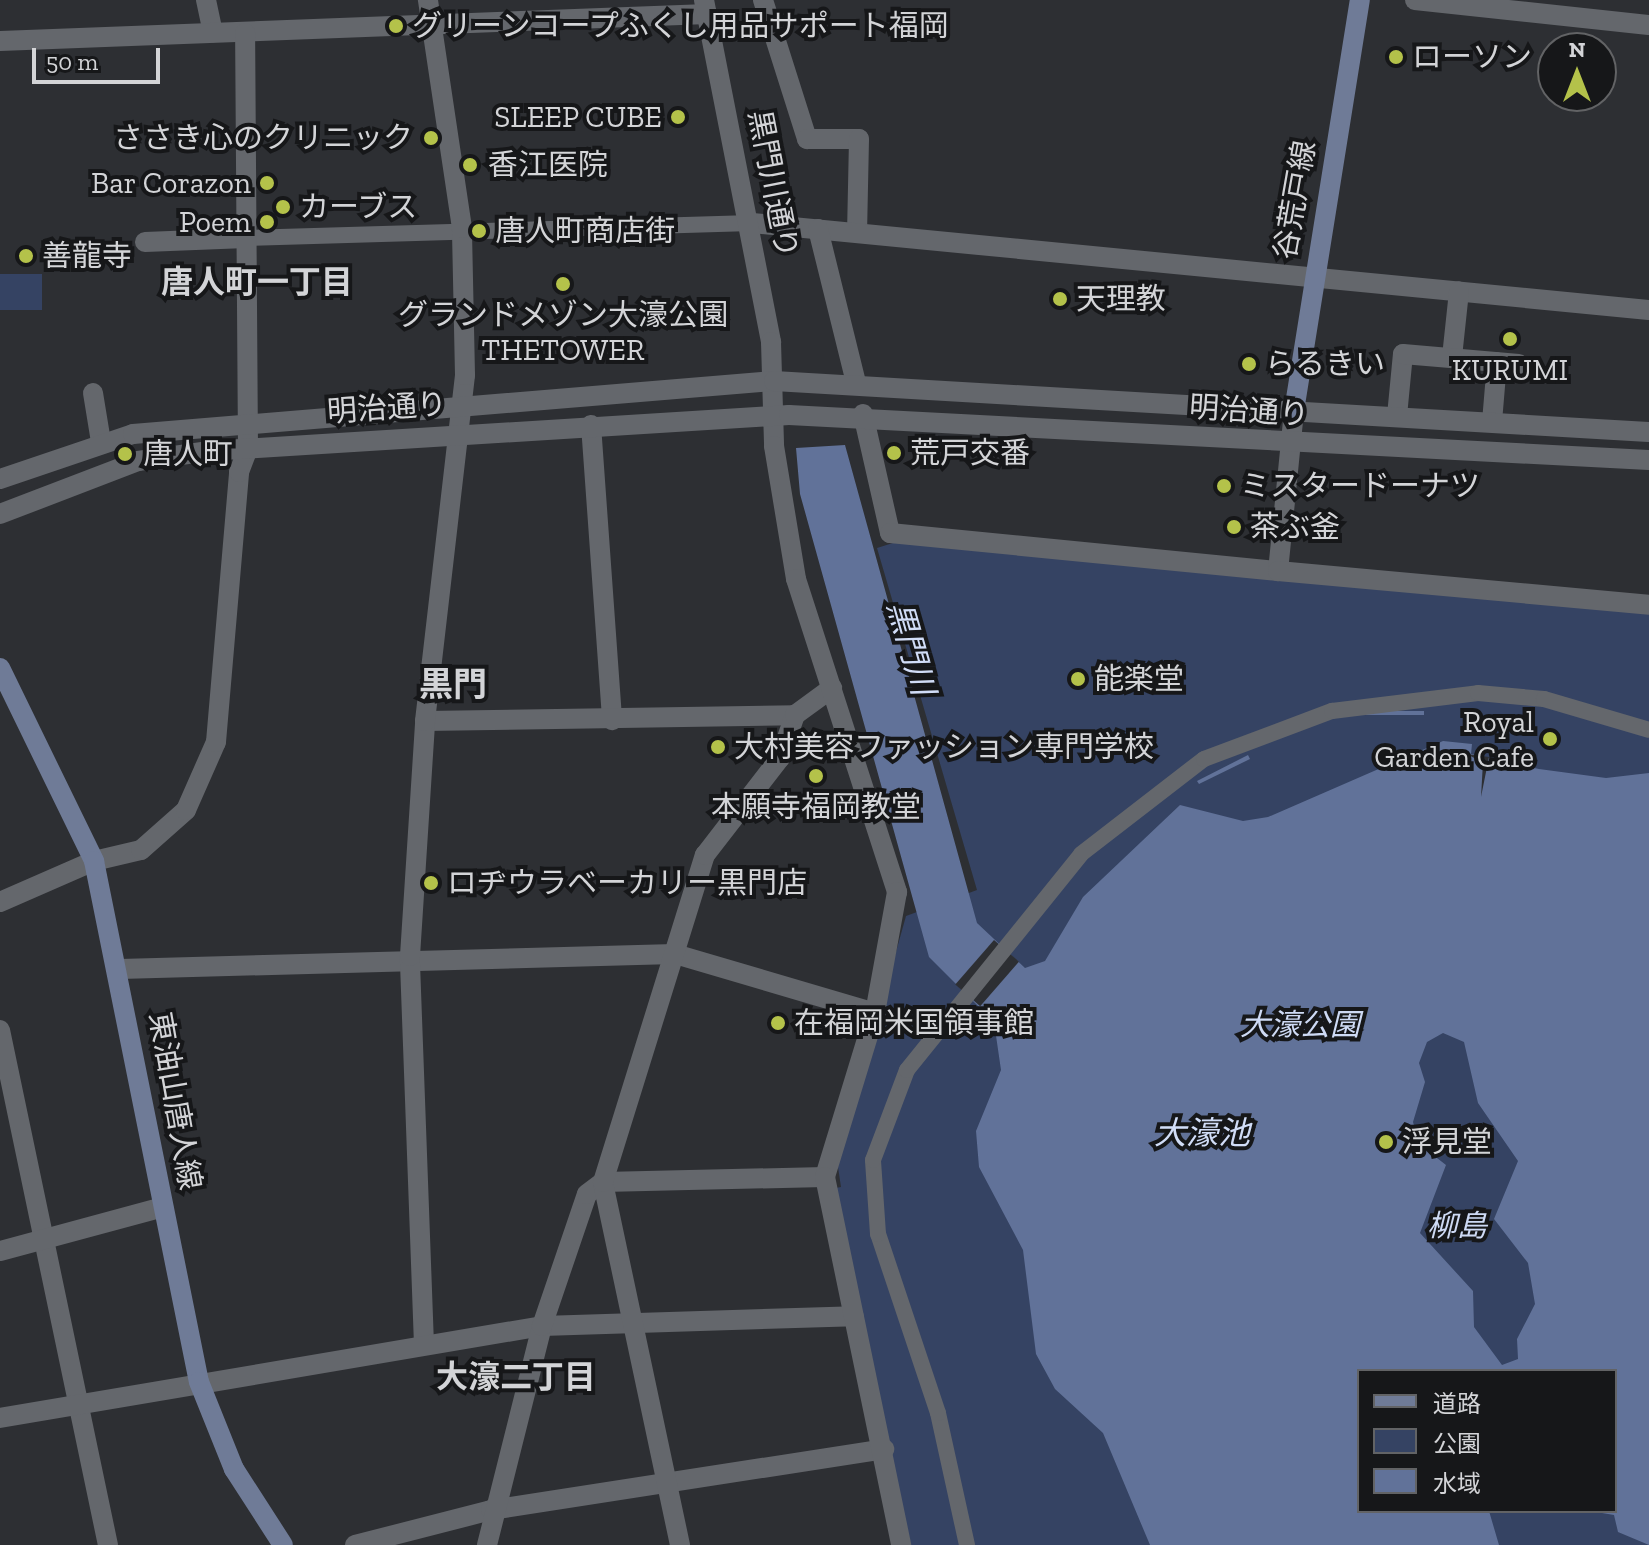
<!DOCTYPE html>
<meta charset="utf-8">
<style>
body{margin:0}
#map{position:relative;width:1649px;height:1545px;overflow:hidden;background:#2d2f33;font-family:"Zilla Slab","Noto Sans JP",serif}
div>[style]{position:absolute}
.green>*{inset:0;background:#354363;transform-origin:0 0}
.water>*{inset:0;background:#617299;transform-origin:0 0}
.pier>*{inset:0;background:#2d2f33;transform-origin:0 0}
.pedestrian>*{height:16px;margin:-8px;padding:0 8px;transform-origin:8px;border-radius:8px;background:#64676c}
.minor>*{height:20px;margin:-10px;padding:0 10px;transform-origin:10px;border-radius:10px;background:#64676c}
.tertiary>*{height:20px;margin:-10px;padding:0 10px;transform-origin:10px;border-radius:10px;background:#64676c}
.secondary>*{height:20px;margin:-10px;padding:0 10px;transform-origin:10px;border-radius:10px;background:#6f7b97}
.dots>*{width:22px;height:22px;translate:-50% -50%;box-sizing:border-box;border:4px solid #161719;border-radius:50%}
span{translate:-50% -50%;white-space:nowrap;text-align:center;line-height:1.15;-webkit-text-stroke:8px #161719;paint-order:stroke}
.poi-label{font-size:30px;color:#d3d4d7}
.left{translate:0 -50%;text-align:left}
.right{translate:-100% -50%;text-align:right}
.street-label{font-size:30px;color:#d3d4d7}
.park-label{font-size:30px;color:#cedaf4;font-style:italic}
.neighbourhood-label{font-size:32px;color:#d3d4d7;font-weight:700}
.water-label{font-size:32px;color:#d1ddf7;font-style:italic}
.quarter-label{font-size:34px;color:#d3d4d7;font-weight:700}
.legend{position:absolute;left:1357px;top:1369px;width:260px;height:144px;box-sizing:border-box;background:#161719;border:2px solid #626365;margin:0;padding:10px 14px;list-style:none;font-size:24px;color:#d3d4d7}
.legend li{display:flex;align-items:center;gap:16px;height:40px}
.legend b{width:40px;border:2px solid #626365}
.north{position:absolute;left:1537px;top:32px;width:80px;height:80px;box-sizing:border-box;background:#161719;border:2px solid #626365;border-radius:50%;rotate:0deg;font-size:22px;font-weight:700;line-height:32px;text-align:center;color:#d3d4d7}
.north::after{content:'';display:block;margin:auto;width:28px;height:36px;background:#b4c24a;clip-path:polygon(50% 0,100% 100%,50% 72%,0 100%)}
.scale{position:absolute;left:32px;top:48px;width:128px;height:36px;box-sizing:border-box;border:4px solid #d3d4d7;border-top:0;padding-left:10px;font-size:24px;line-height:28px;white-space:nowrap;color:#d3d4d7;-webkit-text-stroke:6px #161719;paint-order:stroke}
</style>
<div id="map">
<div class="green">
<div style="left:42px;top:274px;width:36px;height:42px;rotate:90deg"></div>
<div style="clip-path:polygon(evenodd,896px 542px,1649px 612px,1649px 1545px,911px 1545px,830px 1189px,841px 1187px,838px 1167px,849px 1120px,906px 916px,977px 890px,877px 548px,896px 542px,1359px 1371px,1615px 1371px,1615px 1511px,1359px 1511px,1359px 1371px)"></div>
</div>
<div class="water">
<div style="clip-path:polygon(evenodd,845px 445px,977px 923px,1025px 968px,1045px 961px,1083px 897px,1180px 805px,1243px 821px,1268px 817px,1443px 741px,1472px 744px,1471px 754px,1539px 769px,1606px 778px,1649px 773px,1649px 1545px,1618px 1532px,1614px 1515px,1590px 1511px,1615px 1511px,1615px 1371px,1359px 1371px,1359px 1511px,1489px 1511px,1499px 1545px,1150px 1545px,1103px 1433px,1055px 1389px,1036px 1354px,1023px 1250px,979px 1167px,976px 1131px,1001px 1070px,994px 1022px,929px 957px,800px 494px,796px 448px,845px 445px,1443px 1033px,1464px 1042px,1478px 1103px,1518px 1161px,1494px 1219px,1528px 1263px,1535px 1304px,1517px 1339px,1518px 1359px,1502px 1365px,1474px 1327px,1473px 1291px,1420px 1233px,1446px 1165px,1419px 1144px,1413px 1122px,1425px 1082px,1419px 1063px,1427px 1042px,1443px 1033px)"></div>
<div style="left:1424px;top:711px;width:4px;height:104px;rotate:90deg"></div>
<div style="clip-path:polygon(1248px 755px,1250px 759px,1199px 784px,1197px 781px)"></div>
</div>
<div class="pier">
<div style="clip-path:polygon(1466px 754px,1489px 757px,1481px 797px,1483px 762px)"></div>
<div style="left:994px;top:940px;width:33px;height:59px;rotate:41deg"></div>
</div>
<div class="pedestrian">
<div style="left:246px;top:238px;width:506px;rotate:-1.7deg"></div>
<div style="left:967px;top:1545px;width:135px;rotate:-102.4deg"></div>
<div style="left:938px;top:1413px;width:189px;rotate:-108.5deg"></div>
<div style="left:878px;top:1234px;width:74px;rotate:-93.9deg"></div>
<div style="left:873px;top:1160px;width:96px;rotate:-69.3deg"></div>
<div style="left:907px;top:1070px;width:277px;rotate:-51.1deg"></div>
<div style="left:1081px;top:854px;width:155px;rotate:-37.7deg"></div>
<div style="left:1204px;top:759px;width:137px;rotate:-20.6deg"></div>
<div style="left:1332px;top:711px;width:147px;rotate:-7deg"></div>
<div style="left:1478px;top:693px;width:66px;rotate:5.2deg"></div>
<div style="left:1544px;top:699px;width:109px;rotate:16.4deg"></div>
</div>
<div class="minor">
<div style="left:206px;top:0;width:33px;rotate:78deg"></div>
<div style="left:763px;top:0;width:146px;rotate:72.4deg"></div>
<div style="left:807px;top:139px;width:52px"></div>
<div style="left:859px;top:139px;width:93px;rotate:91.2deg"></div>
<div style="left:1415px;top:0;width:235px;rotate:6.1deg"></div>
<div style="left:0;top:41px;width:708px;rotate:-2.19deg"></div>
<div style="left:752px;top:223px;width:901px;rotate:5.54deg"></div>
<div style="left:818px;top:229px;width:159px;rotate:76.1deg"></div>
<div style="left:145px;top:242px;width:101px;rotate:-2.3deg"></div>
<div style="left:1452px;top:357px;width:66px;rotate:-83.9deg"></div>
<div style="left:93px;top:393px;width:50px;rotate:80.7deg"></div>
<div style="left:863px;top:414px;width:122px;rotate:77.2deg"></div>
<div style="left:890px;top:533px;width:390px;rotate:5.6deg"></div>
<div style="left:1397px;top:416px;width:62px;rotate:-84.5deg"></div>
<div style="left:1403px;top:354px;width:116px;rotate:4.9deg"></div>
<div style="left:1492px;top:422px;width:60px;rotate:-85.2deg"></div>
<div style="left:591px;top:425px;width:296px;rotate:85.9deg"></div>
<div style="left:425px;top:721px;width:370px;rotate:-0.9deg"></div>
<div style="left:94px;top:861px;width:48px;rotate:-13.2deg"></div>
<div style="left:141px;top:850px;width:60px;rotate:-41.6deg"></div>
<div style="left:186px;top:810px;width:74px;rotate:-66.2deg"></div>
<div style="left:216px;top:742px;width:271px;rotate:-85.1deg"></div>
<div style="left:239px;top:472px;width:25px;rotate:-69deg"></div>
<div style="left:248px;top:449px;width:416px;rotate:-90.4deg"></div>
<div style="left:120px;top:969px;width:555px;rotate:-1.55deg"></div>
<div style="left:675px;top:954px;width:209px;rotate:16.4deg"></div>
<div style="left:0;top:1030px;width:526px;rotate:78.16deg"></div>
<div style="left:0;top:1251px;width:169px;rotate:-15.1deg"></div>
<div style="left:424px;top:1345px;width:389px;rotate:-92.1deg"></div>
<div style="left:410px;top:956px;width:235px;rotate:-86.3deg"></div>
<div style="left:425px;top:721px;width:348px;rotate:-83.4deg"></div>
<div style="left:465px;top:375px;width:147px;rotate:-91.2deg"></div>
<div style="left:462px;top:228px;width:231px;rotate:-98.5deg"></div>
<div style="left:0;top:1418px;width:550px;rotate:-9.63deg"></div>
<div style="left:542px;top:1326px;width:312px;rotate:-1.8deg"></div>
<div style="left:355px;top:1545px;width:140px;rotate:-14.4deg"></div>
<div style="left:491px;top:1510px;width:398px;rotate:-8.8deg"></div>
<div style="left:487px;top:1545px;width:226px;rotate:-75.9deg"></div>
<div style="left:542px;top:1326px;width:139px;rotate:-71.2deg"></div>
<div style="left:587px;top:1194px;width:20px;rotate:-37deg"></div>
<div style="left:603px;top:1182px;width:222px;rotate:-1.3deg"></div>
<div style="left:680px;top:1545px;width:371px;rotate:-102deg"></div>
<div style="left:603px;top:1182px;width:343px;rotate:-72.7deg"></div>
<div style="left:705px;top:855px;width:123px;rotate:-52.3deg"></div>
<div style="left:780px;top:758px;width:46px;rotate:-70.8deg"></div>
<div style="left:795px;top:715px;width:46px;rotate:-36.1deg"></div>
</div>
<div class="tertiary">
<div style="left:704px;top:0;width:349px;rotate:78.9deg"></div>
<div style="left:771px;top:342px;width:104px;rotate:88.3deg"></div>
<div style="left:774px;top:446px;width:135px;rotate:80.6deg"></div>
<div style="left:796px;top:579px;width:329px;rotate:72.1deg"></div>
<div style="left:897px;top:892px;width:123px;rotate:100.3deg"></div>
<div style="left:875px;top:1013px;width:171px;rotate:107deg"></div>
<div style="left:825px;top:1177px;width:376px;rotate:78.3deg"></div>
<div style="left:1294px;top:411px;width:161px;rotate:95.7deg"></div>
<div style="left:1278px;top:571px;width:373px;rotate:5.2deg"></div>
<div style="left:0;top:479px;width:140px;rotate:-18.7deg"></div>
<div style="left:133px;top:434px;width:643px;rotate:-4.73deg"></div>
<div style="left:774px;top:381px;width:876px;rotate:3.34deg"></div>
<div style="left:0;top:514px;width:148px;rotate:-21deg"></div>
<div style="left:138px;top:461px;width:72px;rotate:-8deg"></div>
<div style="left:209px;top:451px;width:581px;rotate:-3.55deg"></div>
<div style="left:789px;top:415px;width:861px;rotate:3deg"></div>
<div style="left:0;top:902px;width:103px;rotate:-23.6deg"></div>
</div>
<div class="secondary">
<div style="left:1294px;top:411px;width:416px;rotate:-80.9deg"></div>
<div style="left:0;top:668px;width:215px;rotate:64deg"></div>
<div style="left:94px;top:861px;width:531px;rotate:78.61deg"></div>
<div style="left:199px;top:1382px;width:94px;rotate:68.1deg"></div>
<div style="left:234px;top:1469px;width:90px;rotate:57.2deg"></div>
</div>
<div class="dots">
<div style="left:396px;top:26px;background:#b4c24a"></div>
<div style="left:1396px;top:57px;background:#b4c24a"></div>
<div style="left:678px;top:117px;background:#b4c24a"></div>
<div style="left:431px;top:138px;background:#b4c24a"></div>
<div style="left:470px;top:165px;background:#b4c24a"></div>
<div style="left:267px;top:183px;background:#b4c24a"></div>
<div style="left:283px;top:207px;background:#b4c24a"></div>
<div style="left:267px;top:222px;background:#b4c24a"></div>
<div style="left:479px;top:231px;background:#b4c24a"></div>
<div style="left:26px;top:256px;background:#b4c24a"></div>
<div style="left:563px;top:284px;background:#b4c24a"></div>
<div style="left:1060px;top:299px;background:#b4c24a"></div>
<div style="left:1510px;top:339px;background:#b4c24a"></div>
<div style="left:1249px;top:364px;background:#b4c24a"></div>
<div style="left:894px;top:453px;background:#b4c24a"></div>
<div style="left:125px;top:454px;background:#b4c24a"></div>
<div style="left:1224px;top:486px;background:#b4c24a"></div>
<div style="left:1234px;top:527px;background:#b4c24a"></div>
<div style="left:1078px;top:679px;background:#b4c24a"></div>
<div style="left:1550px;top:739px;background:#b4c24a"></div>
<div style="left:718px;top:747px;background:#b4c24a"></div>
<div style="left:816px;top:776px;background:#b4c24a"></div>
<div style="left:431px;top:883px;background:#b4c24a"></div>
<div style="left:778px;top:1023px;background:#b4c24a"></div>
<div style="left:1386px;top:1142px;background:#b4c24a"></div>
</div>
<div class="poi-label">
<span class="left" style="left:412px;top:26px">グリーンコープふくし用品サポート福岡</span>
<span class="left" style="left:1412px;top:57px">ローソン</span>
<span class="right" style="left:662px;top:117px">SLEEP CUBE</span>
<span class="right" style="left:413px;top:138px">ささき心のクリニック</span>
<span class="left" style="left:488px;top:165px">香江医院</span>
<span class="right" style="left:251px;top:183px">Bar Corazon</span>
<span class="left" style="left:299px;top:207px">カーブス</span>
<span class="right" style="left:251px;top:222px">Poem</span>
<span class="left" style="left:495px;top:231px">唐人町商店街</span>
<span class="left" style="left:42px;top:256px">善龍寺</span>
<span class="left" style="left:1076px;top:299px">天理教</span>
<span style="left:563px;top:332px">グランドメゾン大濠公園<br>THETOWER</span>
<span class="left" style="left:1265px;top:364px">らるきい</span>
<span style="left:1510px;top:370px">KURUMI</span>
<span class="left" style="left:910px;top:453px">荒戸交番</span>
<span class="left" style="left:143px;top:454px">唐人町</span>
<span class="left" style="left:1240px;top:486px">ミスタードーナツ</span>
<span class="left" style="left:1250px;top:527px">茶ぶ釜</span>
<span class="left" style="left:1094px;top:679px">能楽堂</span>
<span class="right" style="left:1534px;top:739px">Royal<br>Garden Cafe</span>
<span class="left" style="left:734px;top:747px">大村美容ファッション専門学校</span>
<span style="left:816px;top:807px">本願寺福岡教堂</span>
<span class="left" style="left:447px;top:883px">ロヂウラベーカリー黒門店</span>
<span class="left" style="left:794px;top:1023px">在福岡米国領事館</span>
<span class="left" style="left:1402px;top:1142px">浮見堂</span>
</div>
<div class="street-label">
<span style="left:773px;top:184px;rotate:79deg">黒門川通り</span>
<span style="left:1295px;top:200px;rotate:-80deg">谷荒戸線</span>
<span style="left:387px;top:408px;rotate:-4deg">明治通り</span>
<span style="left:1249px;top:411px;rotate:4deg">明治通り</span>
<span style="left:175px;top:1101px;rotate:80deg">東油山唐人線</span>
</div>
<div class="park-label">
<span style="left:1300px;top:1025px">大濠公園</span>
<span style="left:1457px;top:1226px">柳島</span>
</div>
<div class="neighbourhood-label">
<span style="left:257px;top:282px">唐人町一丁目</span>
<span style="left:516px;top:1377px">大濠二丁目</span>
</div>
<div class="water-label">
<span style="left:911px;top:648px;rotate:74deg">黒門川</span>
<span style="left:1202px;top:1133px">大濠池</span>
</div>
<div class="quarter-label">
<span style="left:453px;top:685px">黒門</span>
</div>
<ul class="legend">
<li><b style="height:10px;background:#6f7b97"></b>道路</li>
<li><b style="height:22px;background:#354363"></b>公園</li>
<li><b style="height:22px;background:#617299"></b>水域</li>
</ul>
<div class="north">N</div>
<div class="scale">50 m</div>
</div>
